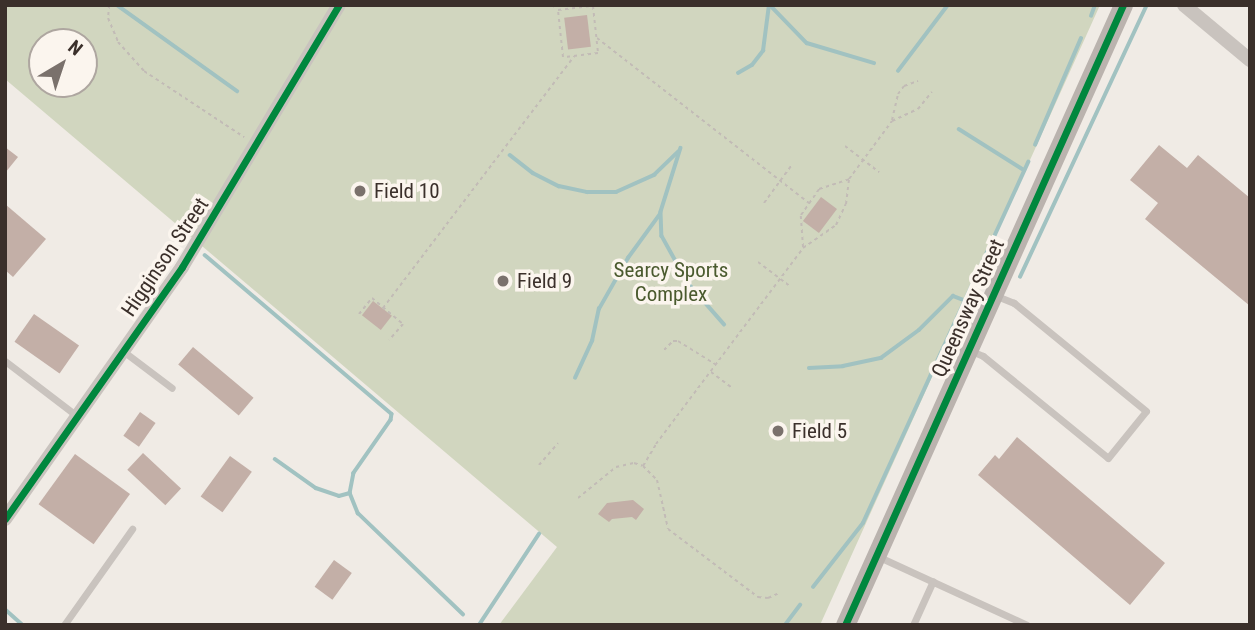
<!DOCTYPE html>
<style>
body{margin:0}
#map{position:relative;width:1255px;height:630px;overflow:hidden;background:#f0ebe5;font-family:"Roboto Condensed",sans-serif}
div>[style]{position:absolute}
.green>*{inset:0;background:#d1d6bf}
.stream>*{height:3.5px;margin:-1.75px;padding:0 1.75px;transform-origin:1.75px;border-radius:1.75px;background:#a1c2c1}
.building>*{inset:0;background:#c3afa7;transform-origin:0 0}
.path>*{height:2px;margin-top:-1px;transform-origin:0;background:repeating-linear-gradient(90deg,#c2bbb6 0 3.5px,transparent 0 7px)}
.lane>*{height:7px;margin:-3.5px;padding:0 3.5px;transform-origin:3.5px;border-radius:3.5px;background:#c9c3be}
.street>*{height:14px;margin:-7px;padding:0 7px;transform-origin:7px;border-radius:7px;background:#c9c3be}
.secondary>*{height:19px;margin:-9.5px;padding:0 9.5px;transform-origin:9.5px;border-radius:9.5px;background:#bab3ae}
.cycleway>*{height:7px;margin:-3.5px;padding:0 3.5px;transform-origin:3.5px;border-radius:3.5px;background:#00873e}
.dots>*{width:19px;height:19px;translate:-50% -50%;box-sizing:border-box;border:4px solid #fbf5ee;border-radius:50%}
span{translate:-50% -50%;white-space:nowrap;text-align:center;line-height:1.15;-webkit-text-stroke:7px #fbf5ee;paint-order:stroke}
.poi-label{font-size:21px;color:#3b302b}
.left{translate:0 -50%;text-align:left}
.street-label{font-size:21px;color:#3b302b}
.park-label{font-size:21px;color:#4a5a2e}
.frame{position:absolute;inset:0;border:7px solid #3b302b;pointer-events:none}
.north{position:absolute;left:28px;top:28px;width:70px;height:70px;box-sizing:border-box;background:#fbf5ee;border:2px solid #aea6a0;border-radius:50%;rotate:39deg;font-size:19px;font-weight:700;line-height:28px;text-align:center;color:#3b302b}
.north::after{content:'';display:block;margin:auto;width:24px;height:32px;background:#7a716c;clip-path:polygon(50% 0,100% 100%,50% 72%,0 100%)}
</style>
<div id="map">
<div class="green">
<div style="clip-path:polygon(evenodd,5px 5px,1100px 5px,820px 625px,499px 625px,557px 547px,5px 79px,5px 5px,42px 42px,84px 42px,84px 84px,42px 84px,42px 42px)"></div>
</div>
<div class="stream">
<div style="left:117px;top:5px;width:148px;rotate:35.6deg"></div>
<div style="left:770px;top:5px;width:53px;rotate:45.8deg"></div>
<div style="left:807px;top:43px;width:70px;rotate:16.6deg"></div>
<div style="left:1091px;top:16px;width:12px;rotate:-70deg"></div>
<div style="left:898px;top:71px;width:83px;rotate:-52.9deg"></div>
<div style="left:738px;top:73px;width:16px;rotate:-30deg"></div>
<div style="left:752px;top:65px;width:18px;rotate:-52deg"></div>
<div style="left:763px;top:51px;width:46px;rotate:-82.6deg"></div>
<div style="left:959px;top:129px;width:77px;rotate:32.2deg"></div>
<div style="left:1035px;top:145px;width:116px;rotate:-66.7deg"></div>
<div style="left:681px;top:148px;width:67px;rotate:107.4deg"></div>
<div style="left:661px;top:212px;width:24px;rotate:88deg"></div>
<div style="left:662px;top:236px;width:54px;rotate:61deg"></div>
<div style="left:688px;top:283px;width:55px;rotate:48.7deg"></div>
<div style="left:510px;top:155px;width:29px;rotate:38deg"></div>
<div style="left:533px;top:173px;width:29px;rotate:27deg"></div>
<div style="left:559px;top:186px;width:29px;rotate:12deg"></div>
<div style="left:587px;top:192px;width:29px"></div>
<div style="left:616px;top:192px;width:42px;rotate:-24.1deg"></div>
<div style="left:654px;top:175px;width:33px;rotate:-44deg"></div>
<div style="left:205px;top:255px;width:245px;rotate:40.4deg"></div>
<div style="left:392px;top:414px;width:6px;rotate:99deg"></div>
<div style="left:391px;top:420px;width:65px;rotate:124.9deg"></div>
<div style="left:354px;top:473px;width:20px;rotate:101deg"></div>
<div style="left:350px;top:493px;width:22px;rotate:68deg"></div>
<div style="left:358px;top:513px;width:146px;rotate:43.9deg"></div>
<div style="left:1020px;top:277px;width:300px;rotate:-65deg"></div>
<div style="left:809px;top:368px;width:34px;rotate:-3deg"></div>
<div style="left:843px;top:366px;width:39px;rotate:-12deg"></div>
<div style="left:881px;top:358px;width:47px;rotate:-36.4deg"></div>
<div style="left:919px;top:330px;width:48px;rotate:-45deg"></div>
<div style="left:953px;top:296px;width:12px;rotate:20deg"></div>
<div style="left:575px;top:378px;width:41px;rotate:-65.3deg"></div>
<div style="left:592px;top:341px;width:33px;rotate:-78deg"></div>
<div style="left:599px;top:309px;width:59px;rotate:-60.4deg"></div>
<div style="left:628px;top:258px;width:54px;rotate:-54deg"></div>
<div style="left:275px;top:459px;width:50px;rotate:35.3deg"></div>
<div style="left:316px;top:488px;width:24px;rotate:19deg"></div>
<div style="left:339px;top:496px;width:11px;rotate:-15deg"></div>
<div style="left:813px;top:587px;width:81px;rotate:-52deg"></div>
<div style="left:863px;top:523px;width:397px;rotate:-65.4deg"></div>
<div style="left:5px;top:609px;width:24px;rotate:42deg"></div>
<div style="left:479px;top:625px;width:109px;rotate:-56.6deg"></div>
<div style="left:785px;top:625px;width:25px;rotate:-53deg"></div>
</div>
<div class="building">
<div style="left:587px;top:15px;width:32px;height:23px;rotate:83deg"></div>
<div style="clip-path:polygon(1159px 145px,1187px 168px,1198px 155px,1250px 198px,1250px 306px,1145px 219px,1158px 203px,1130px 180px)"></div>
<div style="clip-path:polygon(5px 147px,18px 157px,5px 173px)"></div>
<div style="left:821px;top:197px;width:20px;height:30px;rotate:37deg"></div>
<div style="clip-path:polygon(5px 204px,46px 239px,13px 277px,5px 270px)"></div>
<div style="left:373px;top:301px;width:24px;height:18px;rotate:38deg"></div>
<div style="left:34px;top:314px;width:55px;height:34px;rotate:35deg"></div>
<div style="left:193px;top:347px;width:79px;height:23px;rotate:40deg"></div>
<div style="left:140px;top:412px;width:19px;height:29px;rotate:35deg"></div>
<div style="clip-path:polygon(1017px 437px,1165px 563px,1130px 605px,978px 475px,995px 455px,999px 459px)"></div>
<div style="left:143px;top:453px;width:52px;height:23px;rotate:43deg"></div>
<div style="left:75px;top:454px;width:68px;height:62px;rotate:36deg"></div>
<div style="left:230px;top:456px;width:27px;height:50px;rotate:36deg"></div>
<div style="clip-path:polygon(633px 500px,644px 509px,636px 520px,632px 517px,612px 519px,609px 522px,598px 514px,607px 503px)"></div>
<div style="left:334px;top:560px;width:22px;height:33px;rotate:36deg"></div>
</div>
<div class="path">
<div style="left:109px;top:5px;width:13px;rotate:94deg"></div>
<div style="left:108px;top:18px;width:26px;rotate:67deg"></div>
<div style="left:118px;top:42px;width:39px;rotate:48deg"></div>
<div style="left:144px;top:71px;width:120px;rotate:33.4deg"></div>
<div style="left:552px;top:5px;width:6px;rotate:39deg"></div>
<div style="left:593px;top:6px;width:47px;rotate:83.9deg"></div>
<div style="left:598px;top:53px;width:35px;rotate:173deg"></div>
<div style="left:563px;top:57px;width:47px;rotate:-96.1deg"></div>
<div style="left:558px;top:10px;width:35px;rotate:-7deg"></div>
<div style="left:597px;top:38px;width:269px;rotate:37.9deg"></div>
<div style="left:892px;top:120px;width:27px;rotate:-77deg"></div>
<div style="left:898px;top:94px;width:10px;rotate:-53deg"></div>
<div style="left:904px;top:86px;width:15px;rotate:-20deg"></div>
<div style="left:845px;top:146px;width:43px;rotate:37.4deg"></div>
<div style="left:764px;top:203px;width:46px;rotate:-53.9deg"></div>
<div style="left:803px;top:247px;width:32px;rotate:-94deg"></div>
<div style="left:801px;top:215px;width:32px;rotate:-55deg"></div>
<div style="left:819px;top:189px;width:32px;rotate:-18deg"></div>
<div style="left:758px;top:262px;width:41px;rotate:37.1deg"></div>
<div style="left:383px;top:308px;width:316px;rotate:-52.8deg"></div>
<div style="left:359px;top:314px;width:21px;rotate:-51deg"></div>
<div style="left:372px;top:298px;width:40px;rotate:40deg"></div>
<div style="left:403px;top:324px;width:21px;rotate:131deg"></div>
<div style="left:664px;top:350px;width:13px;rotate:-45deg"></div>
<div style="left:673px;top:341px;width:5px"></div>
<div style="left:678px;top:341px;width:44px;rotate:31.9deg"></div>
<div style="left:711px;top:372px;width:26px;rotate:37deg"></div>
<div style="left:539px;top:465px;width:29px;rotate:-49deg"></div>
<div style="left:643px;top:466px;width:26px;rotate:-59deg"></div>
<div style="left:656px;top:444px;width:245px;rotate:-53.1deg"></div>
<div style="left:803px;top:248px;width:40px;rotate:-34.9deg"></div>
<div style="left:836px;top:225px;width:23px;rotate:-65deg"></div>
<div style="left:846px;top:204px;width:25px;rotate:-83deg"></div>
<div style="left:849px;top:179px;width:72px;rotate:-53.4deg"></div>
<div style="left:892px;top:121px;width:29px;rotate:-25deg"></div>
<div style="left:918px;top:109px;width:22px;rotate:-51deg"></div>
<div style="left:578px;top:498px;width:49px;rotate:-39.2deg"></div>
<div style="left:616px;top:467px;width:18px;rotate:-13deg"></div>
<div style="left:634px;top:463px;width:9px;rotate:18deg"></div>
<div style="left:643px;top:466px;width:20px;rotate:45deg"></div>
<div style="left:657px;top:480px;width:50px;rotate:77.3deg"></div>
<div style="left:668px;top:529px;width:113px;rotate:37.1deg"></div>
<div style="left:758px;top:597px;width:10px;rotate:6deg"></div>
<div style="left:768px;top:598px;width:12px;rotate:-24deg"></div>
</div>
<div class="lane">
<div style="left:969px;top:350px;width:15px;rotate:23deg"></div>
<div style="left:983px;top:356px;width:161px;rotate:39.2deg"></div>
<div style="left:1108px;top:458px;width:60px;rotate:-51deg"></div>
<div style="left:1146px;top:411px;width:171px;rotate:-140.7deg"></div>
<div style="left:1014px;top:303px;width:22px;rotate:-158deg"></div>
<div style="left:123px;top:351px;width:61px;rotate:37.1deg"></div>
<div style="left:5px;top:361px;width:91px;rotate:37.4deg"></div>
<div style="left:877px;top:556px;width:165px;rotate:24.7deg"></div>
<div style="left:64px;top:625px;width:118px;rotate:-54.7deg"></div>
<div style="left:913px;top:625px;width:48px;rotate:-65.6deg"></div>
</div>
<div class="street">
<div style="left:1184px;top:5px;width:86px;rotate:39.8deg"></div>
<div style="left:5px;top:519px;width:308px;rotate:-54.9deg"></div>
<div style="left:182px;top:267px;width:305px;rotate:-59.1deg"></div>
</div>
<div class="secondary">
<div style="left:845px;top:625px;width:679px;rotate:-65.85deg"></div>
</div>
<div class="cycleway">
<div style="left:5px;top:519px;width:308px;rotate:-54.9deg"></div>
<div style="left:182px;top:267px;width:305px;rotate:-59.1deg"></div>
<div style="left:845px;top:625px;width:679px;rotate:-65.85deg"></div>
</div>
<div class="dots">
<div style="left:360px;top:191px;background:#7a716c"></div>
<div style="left:503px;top:281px;background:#7a716c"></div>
<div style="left:778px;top:431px;background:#7a716c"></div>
</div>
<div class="poi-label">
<span class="left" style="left:374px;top:191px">Field 10</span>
<span class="left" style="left:517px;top:281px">Field 9</span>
<span class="left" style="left:792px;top:431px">Field 5</span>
</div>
<div class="street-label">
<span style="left:165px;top:257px;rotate:-56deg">Higginson Street</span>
<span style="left:968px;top:308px;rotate:-66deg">Queensway Street</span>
</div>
<div class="park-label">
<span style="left:671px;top:282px">Searcy Sports<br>Complex</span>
</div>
<div class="frame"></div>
<div class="north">N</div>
</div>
